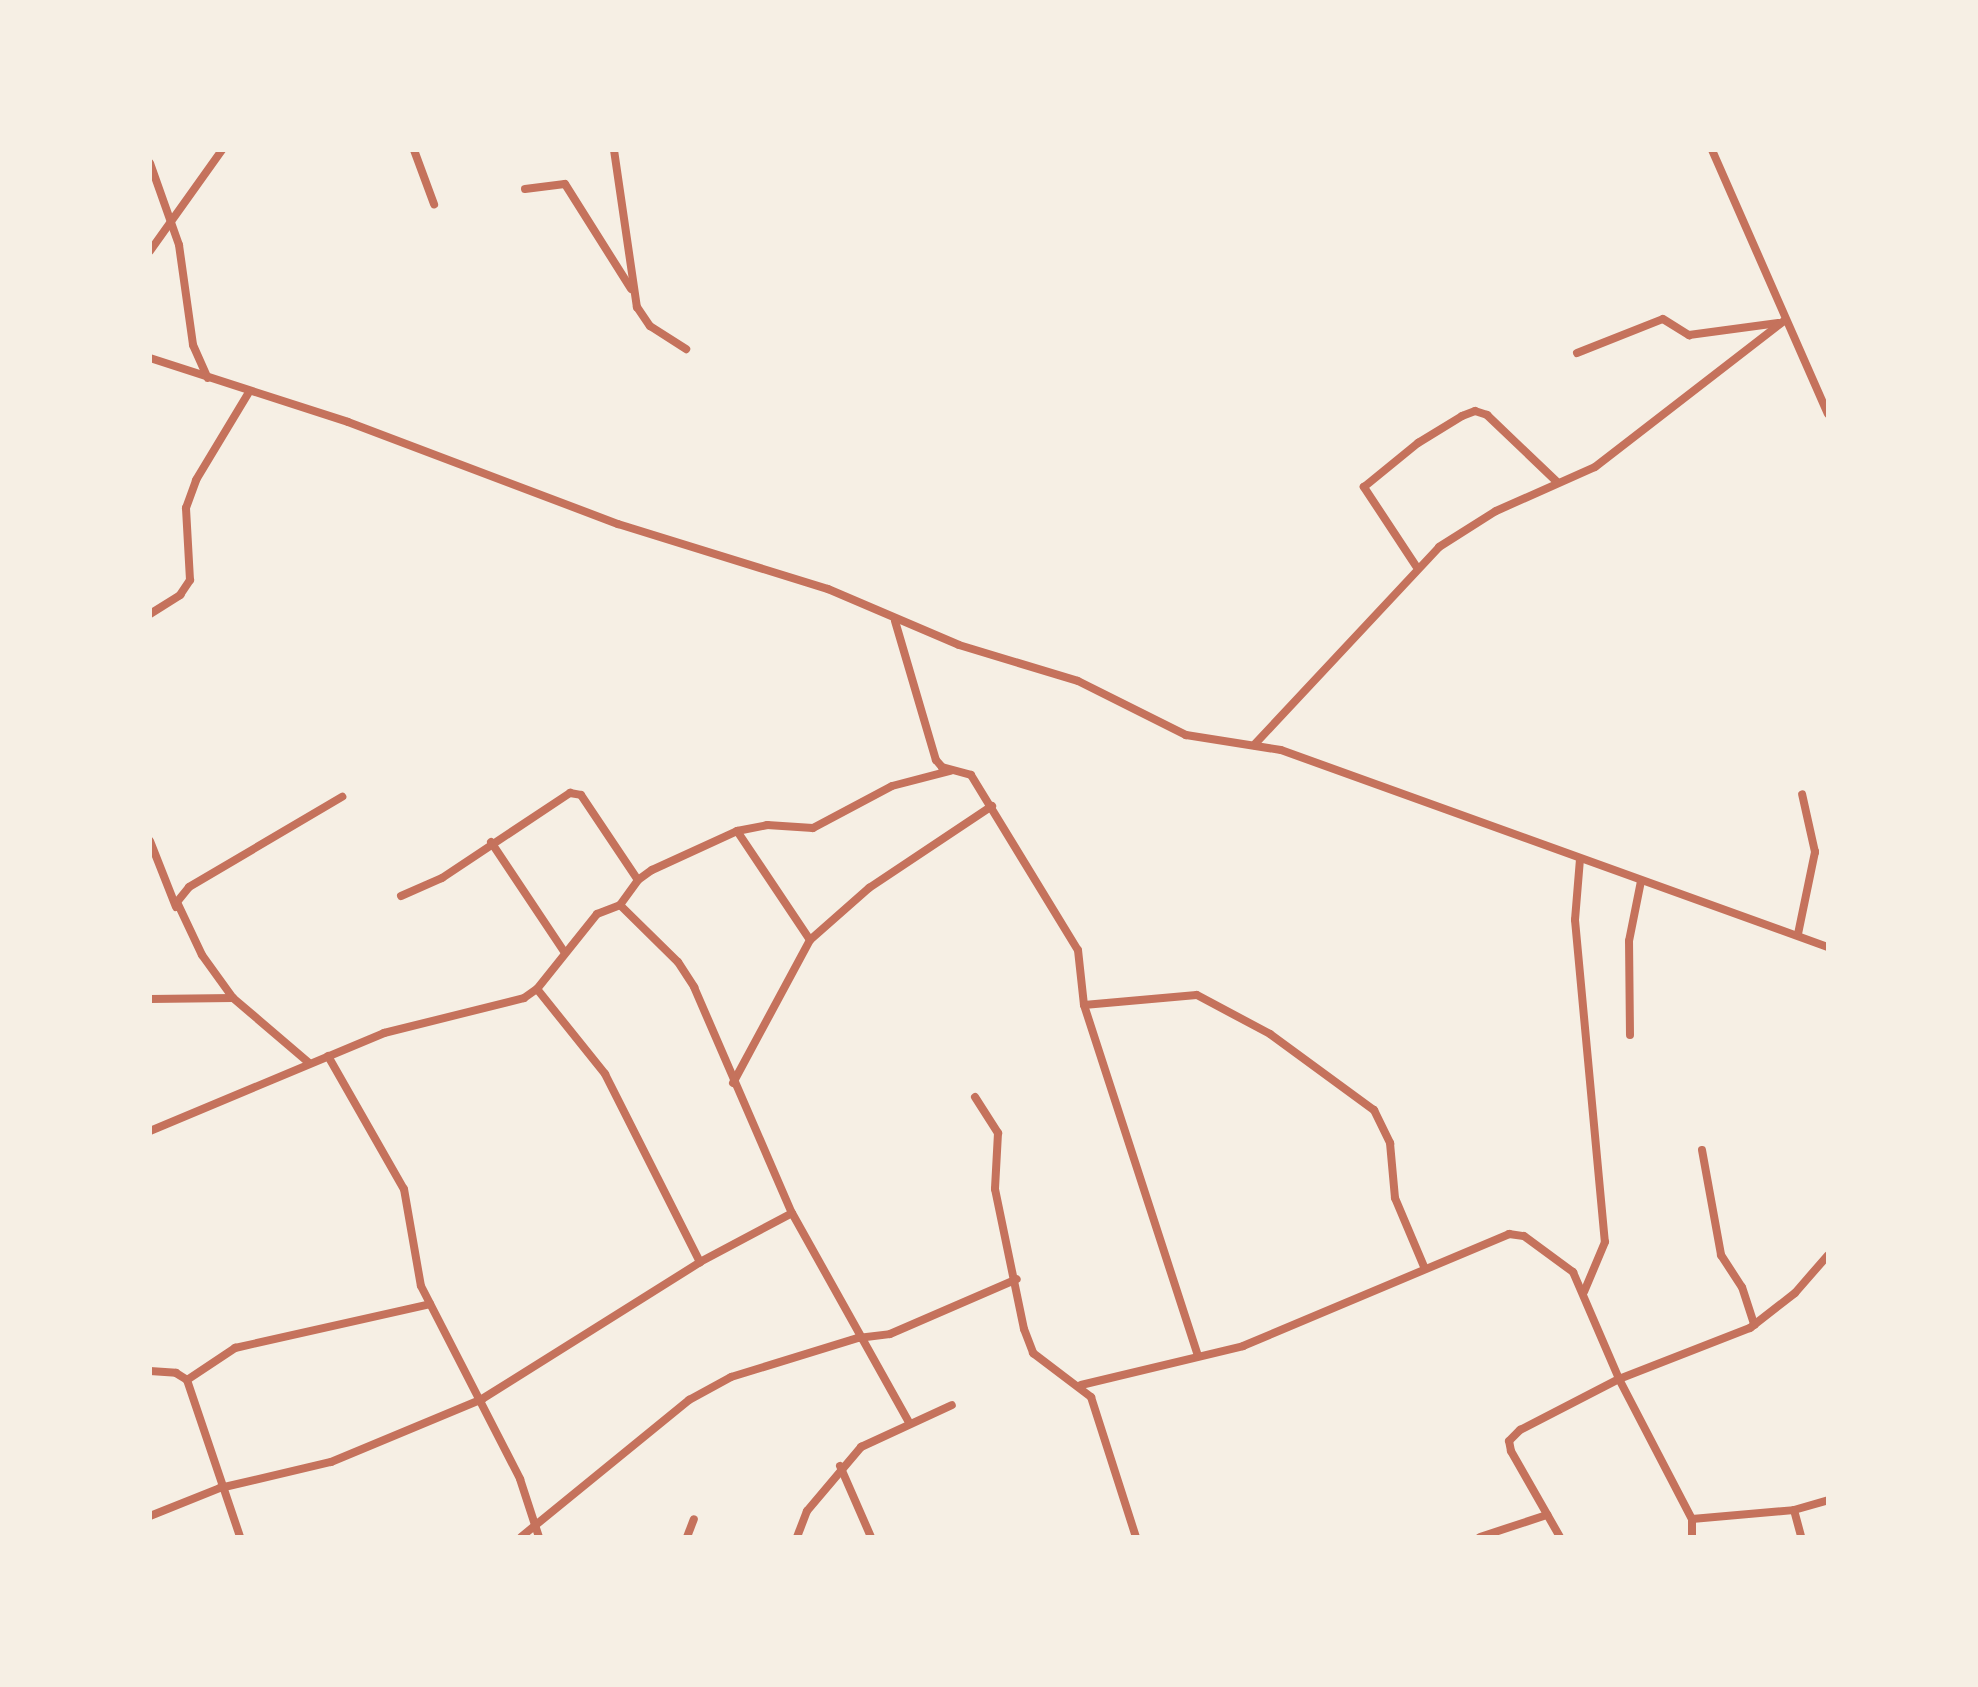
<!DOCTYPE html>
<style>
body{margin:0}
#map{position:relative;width:1978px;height:1687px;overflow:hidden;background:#f6efe4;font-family:"Space Grotesk",sans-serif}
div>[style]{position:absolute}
.minor>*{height:8px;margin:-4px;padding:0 4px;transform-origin:4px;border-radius:4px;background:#c5725c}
span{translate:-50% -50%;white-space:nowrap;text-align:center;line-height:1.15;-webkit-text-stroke:6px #f6efe4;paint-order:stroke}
.frame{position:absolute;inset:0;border:152px solid #f6efe4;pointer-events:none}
</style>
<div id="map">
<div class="minor">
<div style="left:414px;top:150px;width:58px;rotate:69.7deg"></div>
<div style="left:614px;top:150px;width:159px;rotate:81.7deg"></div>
<div style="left:637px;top:307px;width:23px;rotate:56deg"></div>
<div style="left:650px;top:326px;width:43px;rotate:32.6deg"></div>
<div style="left:1712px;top:150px;width:288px;rotate:66.3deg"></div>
<div style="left:150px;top:163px;width:87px;rotate:70.5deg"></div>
<div style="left:179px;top:245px;width:101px;rotate:82deg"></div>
<div style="left:193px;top:345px;width:36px;rotate:66deg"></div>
<div style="left:525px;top:189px;width:40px;rotate:-7.1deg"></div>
<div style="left:565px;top:184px;width:124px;rotate:57.8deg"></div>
<div style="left:150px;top:251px;width:124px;rotate:-54.5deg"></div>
<div style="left:1577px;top:353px;width:92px;rotate:-21.6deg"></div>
<div style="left:1663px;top:319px;width:31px;rotate:32deg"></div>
<div style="left:1689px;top:335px;width:90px;rotate:-7.7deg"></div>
<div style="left:150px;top:358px;width:208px;rotate:17.9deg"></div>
<div style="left:348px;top:422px;width:289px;rotate:20.7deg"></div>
<div style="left:618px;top:524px;width:220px;rotate:17.2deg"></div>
<div style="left:828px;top:589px;width:142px;rotate:23.1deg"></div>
<div style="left:959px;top:645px;width:124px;rotate:16.8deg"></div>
<div style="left:1078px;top:681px;width:121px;rotate:26.6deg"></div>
<div style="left:1186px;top:735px;width:96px;rotate:9deg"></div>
<div style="left:1281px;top:750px;width:581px;rotate:19.81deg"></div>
<div style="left:1416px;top:566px;width:95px;rotate:-123.4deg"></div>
<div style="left:1364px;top:487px;width:70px;rotate:-39.2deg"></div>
<div style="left:1418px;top:443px;width:52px;rotate:-31.5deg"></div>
<div style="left:1462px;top:416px;width:14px;rotate:-21deg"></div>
<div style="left:1475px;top:411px;width:13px;rotate:18deg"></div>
<div style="left:1487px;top:415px;width:97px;rotate:43.7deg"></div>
<div style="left:150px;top:614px;width:36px;rotate:-32deg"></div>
<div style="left:180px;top:595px;width:18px;rotate:-56deg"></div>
<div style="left:190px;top:580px;width:72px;rotate:-93.2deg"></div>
<div style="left:186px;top:508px;width:30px;rotate:-70deg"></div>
<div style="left:196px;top:480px;width:103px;rotate:-58.9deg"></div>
<div style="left:895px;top:621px;width:145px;rotate:73.6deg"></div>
<div style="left:936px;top:760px;width:9px;rotate:49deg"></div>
<div style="left:942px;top:767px;width:30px;rotate:15deg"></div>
<div style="left:971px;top:775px;width:205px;rotate:58.6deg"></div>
<div style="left:1078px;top:950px;width:55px;rotate:83.8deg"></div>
<div style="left:1084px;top:1005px;width:368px;rotate:72deg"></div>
<div style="left:1254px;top:745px;width:271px;rotate:-46.9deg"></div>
<div style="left:1439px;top:547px;width:67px;rotate:-32.3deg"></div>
<div style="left:1496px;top:511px;width:108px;rotate:-24deg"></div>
<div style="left:1595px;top:467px;width:240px;rotate:-37.7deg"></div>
<div style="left:150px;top:841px;width:71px;rotate:68.5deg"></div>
<div style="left:491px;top:842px;width:133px;rotate:56.3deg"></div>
<div style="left:1580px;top:859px;width:61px;rotate:94.7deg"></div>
<div style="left:1575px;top:920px;width:323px;rotate:84.7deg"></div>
<div style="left:1605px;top:1242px;width:54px;rotate:112.8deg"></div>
<div style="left:401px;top:896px;width:45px;rotate:-23.7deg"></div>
<div style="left:442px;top:878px;width:154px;rotate:-33.6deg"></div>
<div style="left:570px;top:793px;width:11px;rotate:10deg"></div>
<div style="left:581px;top:795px;width:102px;rotate:56.2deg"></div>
<div style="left:620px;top:905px;width:31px;rotate:-54deg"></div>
<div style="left:638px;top:880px;width:17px;rotate:-36deg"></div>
<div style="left:652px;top:870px;width:94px;rotate:-24.6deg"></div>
<div style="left:737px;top:831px;width:31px;rotate:-11deg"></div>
<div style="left:767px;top:825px;width:46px;rotate:3.7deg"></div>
<div style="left:813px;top:828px;width:89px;rotate:-28deg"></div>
<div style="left:892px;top:786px;width:60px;rotate:-14.5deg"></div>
<div style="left:1798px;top:934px;width:84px;rotate:-78.3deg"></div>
<div style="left:1815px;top:852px;width:59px;rotate:-102.6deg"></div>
<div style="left:810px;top:940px;width:79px;rotate:-41.4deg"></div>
<div style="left:869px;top:888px;width:148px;rotate:-33.7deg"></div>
<div style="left:537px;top:989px;width:109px;rotate:51.3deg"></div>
<div style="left:605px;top:1074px;width:211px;rotate:63.2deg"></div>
<div style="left:150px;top:999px;width:83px;rotate:-0.7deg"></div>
<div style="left:1084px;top:1005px;width:113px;rotate:-5.1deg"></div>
<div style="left:1197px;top:995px;width:83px;rotate:28.1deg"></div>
<div style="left:1270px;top:1034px;width:129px;rotate:36.2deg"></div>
<div style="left:1374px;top:1110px;width:37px;rotate:64deg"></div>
<div style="left:1390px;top:1143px;width:55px;rotate:84.8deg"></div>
<div style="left:1395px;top:1198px;width:77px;rotate:67.1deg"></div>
<div style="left:1630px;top:1035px;width:94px;rotate:-90.6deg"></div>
<div style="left:1629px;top:941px;width:61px;rotate:-78.7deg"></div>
<div style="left:328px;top:1056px;width:153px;rotate:60.3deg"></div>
<div style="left:404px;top:1189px;width:98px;rotate:80.1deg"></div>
<div style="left:421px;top:1286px;width:217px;rotate:62.8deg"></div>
<div style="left:520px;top:1479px;width:61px;rotate:71.9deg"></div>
<div style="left:308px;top:1062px;width:99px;rotate:-139.5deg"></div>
<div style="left:233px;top:998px;width:53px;rotate:-125.8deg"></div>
<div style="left:202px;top:955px;width:59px;rotate:-115.3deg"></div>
<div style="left:177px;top:902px;width:19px;rotate:-51deg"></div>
<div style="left:189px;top:887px;width:178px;rotate:-30.5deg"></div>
<div style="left:733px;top:1083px;width:162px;rotate:-61.7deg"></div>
<div style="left:810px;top:940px;width:131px;rotate:-123.8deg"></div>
<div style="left:975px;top:1097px;width:43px;rotate:57.4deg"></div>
<div style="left:998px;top:1133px;width:56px;rotate:93.1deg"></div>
<div style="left:995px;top:1189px;width:143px;rotate:78.3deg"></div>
<div style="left:1024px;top:1329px;width:26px;rotate:69deg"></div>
<div style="left:1033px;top:1353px;width:73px;rotate:37.2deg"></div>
<div style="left:1091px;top:1397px;width:147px;rotate:72.2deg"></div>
<div style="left:150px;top:1131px;width:254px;rotate:-22.7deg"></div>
<div style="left:384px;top:1033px;width:144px;rotate:-14deg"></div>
<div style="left:524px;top:998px;width:16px;rotate:-35deg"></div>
<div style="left:537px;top:989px;width:96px;rotate:-51.3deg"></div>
<div style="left:597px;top:914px;width:25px;rotate:-21deg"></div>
<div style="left:620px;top:905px;width:81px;rotate:44.5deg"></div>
<div style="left:678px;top:962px;width:30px;rotate:57deg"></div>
<div style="left:694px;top:987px;width:246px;rotate:66.6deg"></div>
<div style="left:792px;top:1213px;width:240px;rotate:60.8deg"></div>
<div style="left:1702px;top:1150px;width:107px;rotate:79.7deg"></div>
<div style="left:1721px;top:1255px;width:38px;rotate:57deg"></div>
<div style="left:1742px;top:1287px;width:40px;rotate:72deg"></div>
<div style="left:150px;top:1371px;width:26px;rotate:4deg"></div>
<div style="left:176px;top:1373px;width:13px;rotate:32deg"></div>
<div style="left:187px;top:1380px;width:166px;rotate:71.3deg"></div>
<div style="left:187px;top:1380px;width:58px;rotate:-33.7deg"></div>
<div style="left:235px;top:1348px;width:200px;rotate:-12.7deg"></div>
<div style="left:1081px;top:1385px;width:167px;rotate:-13.5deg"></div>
<div style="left:1243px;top:1346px;width:289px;rotate:-22.8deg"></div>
<div style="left:1509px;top:1234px;width:15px;rotate:8deg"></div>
<div style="left:1524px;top:1236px;width:61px;rotate:36.3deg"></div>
<div style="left:1573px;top:1272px;width:116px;rotate:66.7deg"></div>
<div style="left:1619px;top:1379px;width:158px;rotate:62.5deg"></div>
<div style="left:1692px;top:1519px;width:18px;rotate:90deg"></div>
<div style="left:840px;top:1466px;width:77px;rotate:66.4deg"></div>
<div style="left:1794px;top:1510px;width:28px;rotate:75deg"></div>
<div style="left:150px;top:1516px;width:75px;rotate:-21.8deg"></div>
<div style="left:220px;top:1488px;width:114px;rotate:-13.2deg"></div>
<div style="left:331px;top:1462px;width:164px;rotate:-22.6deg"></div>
<div style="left:482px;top:1399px;width:257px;rotate:-32.1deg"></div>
<div style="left:700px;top:1262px;width:104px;rotate:-28deg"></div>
<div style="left:1692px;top:1519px;width:102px;rotate:-5deg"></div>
<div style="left:1794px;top:1510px;width:35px;rotate:-16deg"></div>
<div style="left:521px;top:1537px;width:217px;rotate:-39.2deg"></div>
<div style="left:689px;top:1400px;width:48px;rotate:-28.7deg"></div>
<div style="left:731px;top:1377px;width:133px;rotate:-17.1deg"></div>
<div style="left:858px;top:1338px;width:32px;rotate:-7deg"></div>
<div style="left:890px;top:1334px;width:138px;rotate:-23.4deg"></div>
<div style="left:687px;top:1537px;width:19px;rotate:-69deg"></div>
<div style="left:797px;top:1537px;width:28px;rotate:-69deg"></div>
<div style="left:807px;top:1511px;width:84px;rotate:-49.8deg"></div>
<div style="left:861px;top:1447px;width:100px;rotate:-24.8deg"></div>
<div style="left:1480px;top:1537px;width:71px;rotate:-18.2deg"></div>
<div style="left:1560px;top:1537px;width:99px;rotate:-119.7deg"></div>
<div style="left:1511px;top:1451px;width:10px;rotate:-101deg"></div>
<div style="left:1509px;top:1441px;width:16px;rotate:-45deg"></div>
<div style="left:1520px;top:1430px;width:111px;rotate:-27.3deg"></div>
<div style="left:1619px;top:1379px;width:141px;rotate:-21.3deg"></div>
<div style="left:1750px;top:1328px;width:57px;rotate:-37.9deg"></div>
<div style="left:1795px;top:1293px;width:50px;rotate:-49deg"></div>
</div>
<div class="frame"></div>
</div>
